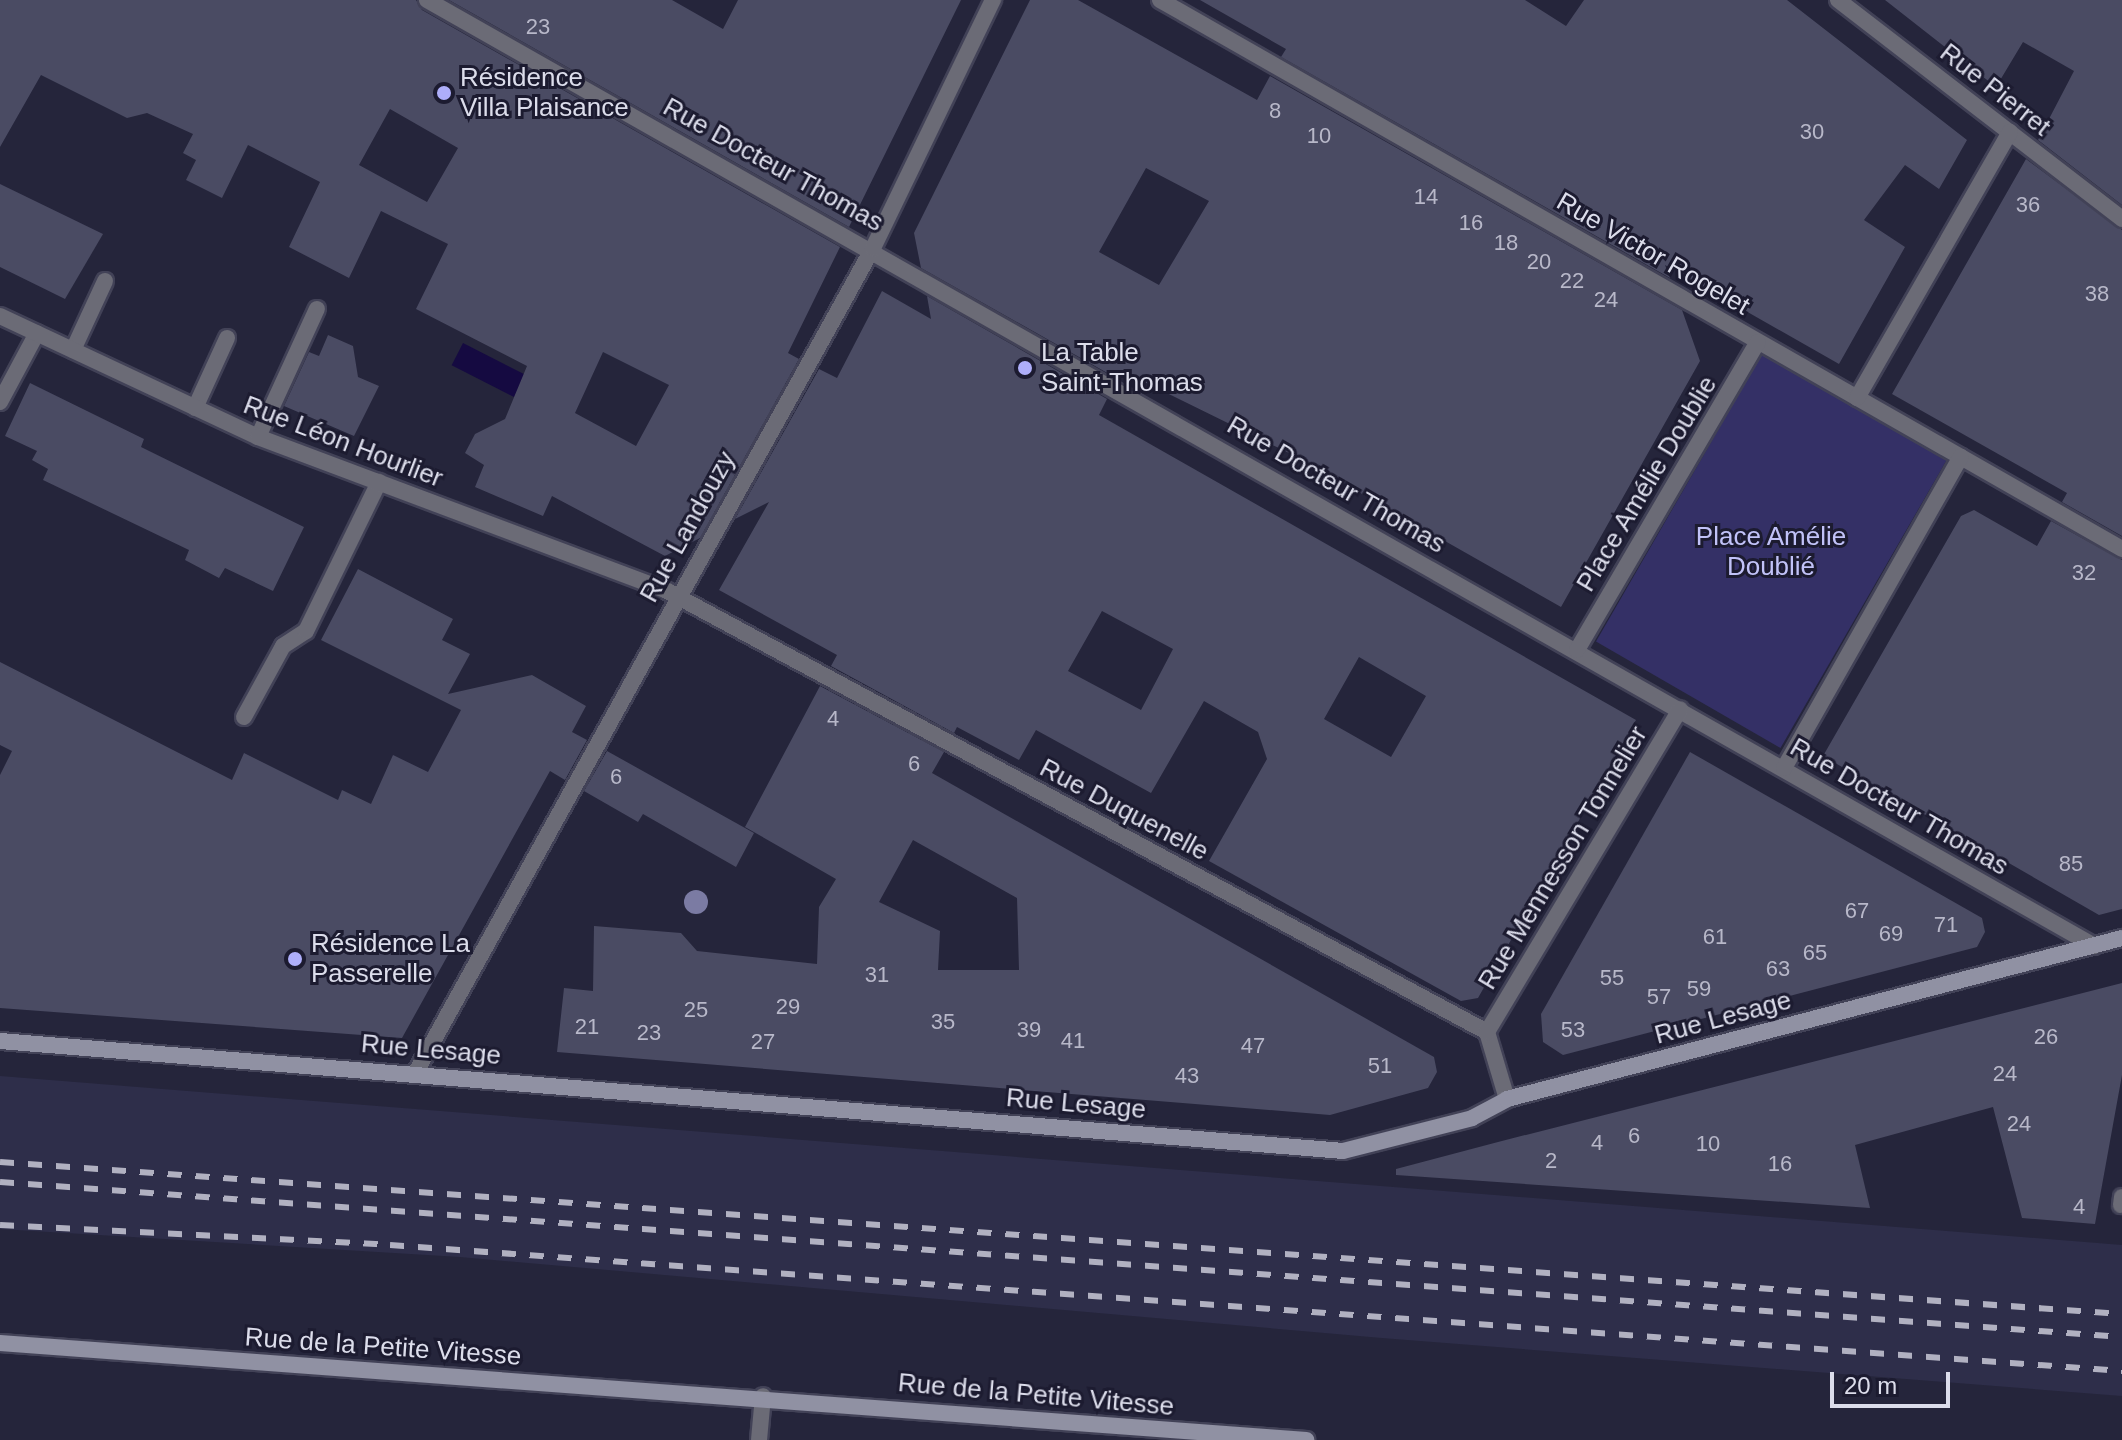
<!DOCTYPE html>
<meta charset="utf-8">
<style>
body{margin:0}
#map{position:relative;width:2122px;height:1440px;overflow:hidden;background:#25253b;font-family:Helvetica,sans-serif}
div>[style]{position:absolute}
.built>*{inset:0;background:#2e2e4a}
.green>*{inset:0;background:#343066;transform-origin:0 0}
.water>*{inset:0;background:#150a41;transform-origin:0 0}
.building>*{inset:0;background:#4a4b63}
.roads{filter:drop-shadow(2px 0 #424257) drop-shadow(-2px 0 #424257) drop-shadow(0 2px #424257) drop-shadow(0 -2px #424257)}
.lane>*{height:16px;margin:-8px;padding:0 8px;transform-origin:8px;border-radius:8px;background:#6b6b76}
.street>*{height:16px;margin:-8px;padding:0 8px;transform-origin:8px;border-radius:8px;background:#6b6b76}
.secondary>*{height:16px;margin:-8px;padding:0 8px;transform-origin:8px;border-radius:8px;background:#9091a3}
.rail>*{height:6px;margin-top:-3px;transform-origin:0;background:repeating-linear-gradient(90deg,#b1b1c1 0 14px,transparent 0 28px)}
.trees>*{width:24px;height:24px;margin:-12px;border-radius:50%;background:#7b7ba3}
.dots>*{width:22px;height:22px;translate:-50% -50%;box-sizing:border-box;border:4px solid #1c1b30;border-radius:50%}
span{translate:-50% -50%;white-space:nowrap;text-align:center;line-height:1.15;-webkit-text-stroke:6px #1c1b30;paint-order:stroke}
.number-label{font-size:22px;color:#b8b8c9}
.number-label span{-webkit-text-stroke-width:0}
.poi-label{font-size:26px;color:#dcddeb}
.left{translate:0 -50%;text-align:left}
.street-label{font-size:26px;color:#dcddeb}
.park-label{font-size:26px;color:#c1c2f8}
.scale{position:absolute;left:1830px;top:1372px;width:120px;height:36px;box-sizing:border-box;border:4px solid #dcddeb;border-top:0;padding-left:10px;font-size:24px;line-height:28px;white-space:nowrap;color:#dcddeb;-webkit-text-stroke:6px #1c1b30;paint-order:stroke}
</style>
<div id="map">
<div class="built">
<div style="clip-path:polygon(0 1076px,2122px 1245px,2122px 1396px,1382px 1338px,460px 1257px,0 1229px)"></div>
</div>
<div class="green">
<div style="left:1762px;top:354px;width:213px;height:332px;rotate:30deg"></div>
</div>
<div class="water">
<div style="left:463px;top:343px;width:70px;height:25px;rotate:27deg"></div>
</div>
<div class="building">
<div style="clip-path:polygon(evenodd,0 0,416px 0,422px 10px,840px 247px,788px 353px,799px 359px,700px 538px,665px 556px,552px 496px,543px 516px,475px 487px,484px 465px,465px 453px,475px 434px,505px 419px,527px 366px,416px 309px,448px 244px,381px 211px,349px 278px,289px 247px,320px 182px,248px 145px,222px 198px,186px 180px,196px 160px,183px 153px,193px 134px,147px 113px,127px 118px,41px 75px,0 147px,0 0,390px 109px,458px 148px,427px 202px,359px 165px,390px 109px,0 0,603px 352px,669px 385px,636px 446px,575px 413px,603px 352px)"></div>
<div style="clip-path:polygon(449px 0,672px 0,723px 29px,738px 0,961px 0,849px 227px)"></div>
<div style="clip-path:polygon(evenodd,1030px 0,1078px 0,1257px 100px,1270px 76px,1682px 310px,1700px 361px,1561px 607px,1297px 457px,1122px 371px,1118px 379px,921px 268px,914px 233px,1030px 0,1146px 168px,1209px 201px,1159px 285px,1099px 252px,1146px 168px)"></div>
<div style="clip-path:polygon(1200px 0,1525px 0,1566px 26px,1584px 0,1787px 0,1967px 140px,1939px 189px,1905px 165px,1864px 220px,1905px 247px,1839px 364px,1665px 265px,1670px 278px,1281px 57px,1286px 49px)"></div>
<div style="clip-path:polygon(1885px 0,2122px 0,2122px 205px,2038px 140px,2074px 71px,2023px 42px,1996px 87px)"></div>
<div style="clip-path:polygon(2026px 159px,2122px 230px,2122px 536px,2062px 502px,2067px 493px,1892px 394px)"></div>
<div style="clip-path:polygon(0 184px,103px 234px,65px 299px,0 267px)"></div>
<div style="clip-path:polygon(evenodd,882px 291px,931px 319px,927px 296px,1107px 399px,1099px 415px,1636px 720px,1478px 998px,1461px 1001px,1209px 861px,1267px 759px,1258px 732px,1204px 701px,1151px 793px,1036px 730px,1019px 760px,957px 727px,954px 733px,831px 666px,837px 655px,719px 590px,769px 502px,735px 519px,819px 369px,837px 378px,882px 291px,1102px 611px,1173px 649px,1141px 710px,1068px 671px,1102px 611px,882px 291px,1359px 657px,1426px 696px,1391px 757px,1324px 719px,1359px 657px)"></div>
<div style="clip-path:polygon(328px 335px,353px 346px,358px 377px,379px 386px,354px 436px,284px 406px,309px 352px,319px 356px)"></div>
<div style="clip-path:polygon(30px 383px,144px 439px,141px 447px,304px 527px,273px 591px,225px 568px,219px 578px,185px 560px,189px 550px,43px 480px,48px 469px,32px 460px,37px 451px,5px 436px)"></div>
<div style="clip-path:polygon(1974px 510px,2037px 546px,2051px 521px,2122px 560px,2122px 909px,2099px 915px,1823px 756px,1961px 516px)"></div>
<div style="clip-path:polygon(358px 569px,453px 619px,442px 640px,470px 654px,448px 694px,532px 675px,586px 706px,572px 732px,587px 740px,565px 780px,550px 771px,402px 1038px,0 1008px,0 775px,12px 751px,0 745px,0 662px,232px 780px,244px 753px,338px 800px,342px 790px,371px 804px,393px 755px,428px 772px,461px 710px,321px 640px)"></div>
<div style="clip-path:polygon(evenodd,820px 686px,944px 752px,932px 773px,1434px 1057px,1437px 1072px,1428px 1088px,1330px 1115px,557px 1052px,564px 988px,593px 991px,594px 926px,681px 933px,697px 951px,817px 964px,819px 907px,836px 879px,745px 827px,820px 686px,913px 840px,1017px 898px,1019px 970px,938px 970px,940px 931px,879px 902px,913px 840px)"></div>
<div style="clip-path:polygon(607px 751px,754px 833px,736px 867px,643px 814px,638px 822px,584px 791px)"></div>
<div style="clip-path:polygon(1690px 752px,1982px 918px,1985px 932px,1977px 947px,1563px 1055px,1543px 1042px,1541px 1014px)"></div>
<div style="clip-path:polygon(2122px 983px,2122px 1075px,2095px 1224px,2022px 1218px,1993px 1107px,1855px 1145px,1870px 1208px,1396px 1175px,1396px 1169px,1498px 1142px)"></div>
</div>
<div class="roads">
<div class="lane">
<div style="left:73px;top:350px;width:76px;rotate:-65.1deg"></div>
<div style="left:0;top:402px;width:78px;rotate:-61.8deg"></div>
<div style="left:195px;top:408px;width:77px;rotate:-65.4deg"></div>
<div style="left:258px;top:437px;width:141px;rotate:-65.3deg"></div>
<div style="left:244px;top:717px;width:81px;rotate:-61.2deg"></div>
<div style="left:283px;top:646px;width:27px;rotate:-33deg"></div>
<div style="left:306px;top:631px;width:166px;rotate:-63.9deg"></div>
<div style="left:759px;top:1440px;width:44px;rotate:-84.8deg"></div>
</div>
<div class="street">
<div style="left:427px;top:0;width:1917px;rotate:29.57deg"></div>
<div style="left:1160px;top:0;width:1108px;rotate:29.71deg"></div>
<div style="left:1838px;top:0;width:359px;rotate:37.6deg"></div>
<div style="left:0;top:316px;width:285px;rotate:25.1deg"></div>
<div style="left:258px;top:437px;width:437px;rotate:20.6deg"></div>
<div style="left:667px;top:591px;width:931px;rotate:28.27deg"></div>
<div style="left:1487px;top:1032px;width:70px;rotate:73.4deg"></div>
<div style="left:1857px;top:398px;width:307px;rotate:-60.1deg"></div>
<div style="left:1577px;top:650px;width:357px;rotate:-59.6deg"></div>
<div style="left:1784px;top:768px;width:358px;rotate:-60.4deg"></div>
<div style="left:1487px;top:1032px;width:376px;rotate:-59.1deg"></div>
<div style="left:416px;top:1072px;width:942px;rotate:-60.99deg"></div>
<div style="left:873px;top:248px;width:276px;rotate:-64.2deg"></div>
<div style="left:2121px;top:1205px;width:8px;rotate:-83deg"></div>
</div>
<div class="secondary">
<div style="left:0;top:1041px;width:1347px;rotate:4.68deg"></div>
<div style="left:1343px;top:1151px;width:133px;rotate:-14.3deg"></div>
<div style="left:1472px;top:1118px;width:40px;rotate:-28deg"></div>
<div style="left:1507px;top:1099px;width:636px;rotate:-14.67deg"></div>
<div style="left:0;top:1343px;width:1310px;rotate:4.25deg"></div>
</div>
</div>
<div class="rail">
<div style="left:0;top:1162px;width:2127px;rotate:4.1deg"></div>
<div style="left:0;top:1182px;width:2128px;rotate:4.18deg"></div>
<div style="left:0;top:1225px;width:391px;rotate:2.9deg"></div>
<div style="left:390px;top:1245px;width:1737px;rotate:4.16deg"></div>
</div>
<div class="trees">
<div style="left:696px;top:902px"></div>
</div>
<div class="dots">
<div style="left:444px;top:93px;background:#aeaefa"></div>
<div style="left:1025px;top:368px;background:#aeaefa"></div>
<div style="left:295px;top:959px;background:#aeaefa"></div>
</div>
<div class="number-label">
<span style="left:538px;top:27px">23</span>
<span style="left:1275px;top:111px">8</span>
<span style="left:1812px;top:132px">30</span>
<span style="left:1319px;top:136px">10</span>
<span style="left:1426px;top:197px">14</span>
<span style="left:2028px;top:205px">36</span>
<span style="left:1471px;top:223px">16</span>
<span style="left:1506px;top:243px">18</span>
<span style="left:1539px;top:262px">20</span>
<span style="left:1572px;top:281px">22</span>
<span style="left:2097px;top:294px">38</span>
<span style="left:1606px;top:300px">24</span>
<span style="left:2084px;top:573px">32</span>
<span style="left:833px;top:719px">4</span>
<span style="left:914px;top:764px">6</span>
<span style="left:616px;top:777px">6</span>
<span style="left:2071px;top:864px">85</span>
<span style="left:1857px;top:911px">67</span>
<span style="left:1946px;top:925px">71</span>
<span style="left:1891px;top:934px">69</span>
<span style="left:1715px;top:937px">61</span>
<span style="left:1815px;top:953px">65</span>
<span style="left:1778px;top:969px">63</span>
<span style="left:877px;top:975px">31</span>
<span style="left:1612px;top:978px">55</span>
<span style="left:1699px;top:989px">59</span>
<span style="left:1659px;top:997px">57</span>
<span style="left:788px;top:1007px">29</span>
<span style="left:696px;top:1010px">25</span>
<span style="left:943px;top:1022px">35</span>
<span style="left:587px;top:1027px">21</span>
<span style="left:1029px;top:1030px">39</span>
<span style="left:1573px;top:1030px">53</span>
<span style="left:649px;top:1033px">23</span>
<span style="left:2046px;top:1037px">26</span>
<span style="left:1073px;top:1041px">41</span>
<span style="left:763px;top:1042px">27</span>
<span style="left:1253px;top:1046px">47</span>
<span style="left:1380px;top:1066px">51</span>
<span style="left:2005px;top:1074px">24</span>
<span style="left:1187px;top:1076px">43</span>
<span style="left:2019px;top:1124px">24</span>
<span style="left:1634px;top:1136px">6</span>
<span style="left:1597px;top:1143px">4</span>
<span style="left:1708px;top:1144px">10</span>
<span style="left:1551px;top:1161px">2</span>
<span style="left:1780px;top:1164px">16</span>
<span style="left:2079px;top:1207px">4</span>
</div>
<div class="poi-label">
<span class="left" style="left:460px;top:93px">Résidence<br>Villa Plaisance</span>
<span class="left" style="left:1041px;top:368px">La Table<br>Saint-Thomas</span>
<span class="left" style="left:311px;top:959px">Résidence La<br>Passerelle</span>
</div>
<div class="street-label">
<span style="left:1995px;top:90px;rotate:38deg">Rue Pierret</span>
<span style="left:773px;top:165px;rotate:29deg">Rue Docteur Thomas</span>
<span style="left:1653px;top:254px;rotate:30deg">Rue Victor Rogelet</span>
<span style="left:343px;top:442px;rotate:21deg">Rue Léon Hourlier</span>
<span style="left:1647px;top:484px;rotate:-59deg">Place Amélie Doublie</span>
<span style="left:1336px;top:485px;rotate:30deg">Rue Docteur Thomas</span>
<span style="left:688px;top:527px;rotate:-61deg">Rue Landouzy</span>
<span style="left:1899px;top:807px;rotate:30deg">Rue Docteur Thomas</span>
<span style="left:1124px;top:810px;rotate:28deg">Rue Duquenelle</span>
<span style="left:1563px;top:858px;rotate:-59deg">Rue Mennesson Tonnelier</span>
<span style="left:1723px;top:1018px;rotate:-15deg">Rue Lesage</span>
<span style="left:431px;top:1050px;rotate:5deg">Rue Lesage</span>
<span style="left:1076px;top:1104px;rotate:5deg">Rue Lesage</span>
<span style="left:383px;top:1347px;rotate:4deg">Rue de la Petite Vitesse</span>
<span style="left:1036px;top:1395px;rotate:5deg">Rue de la Petite Vitesse</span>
</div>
<div class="park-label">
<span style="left:1771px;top:552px">Place Amélie<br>Doublié</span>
</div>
<div class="scale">20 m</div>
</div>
